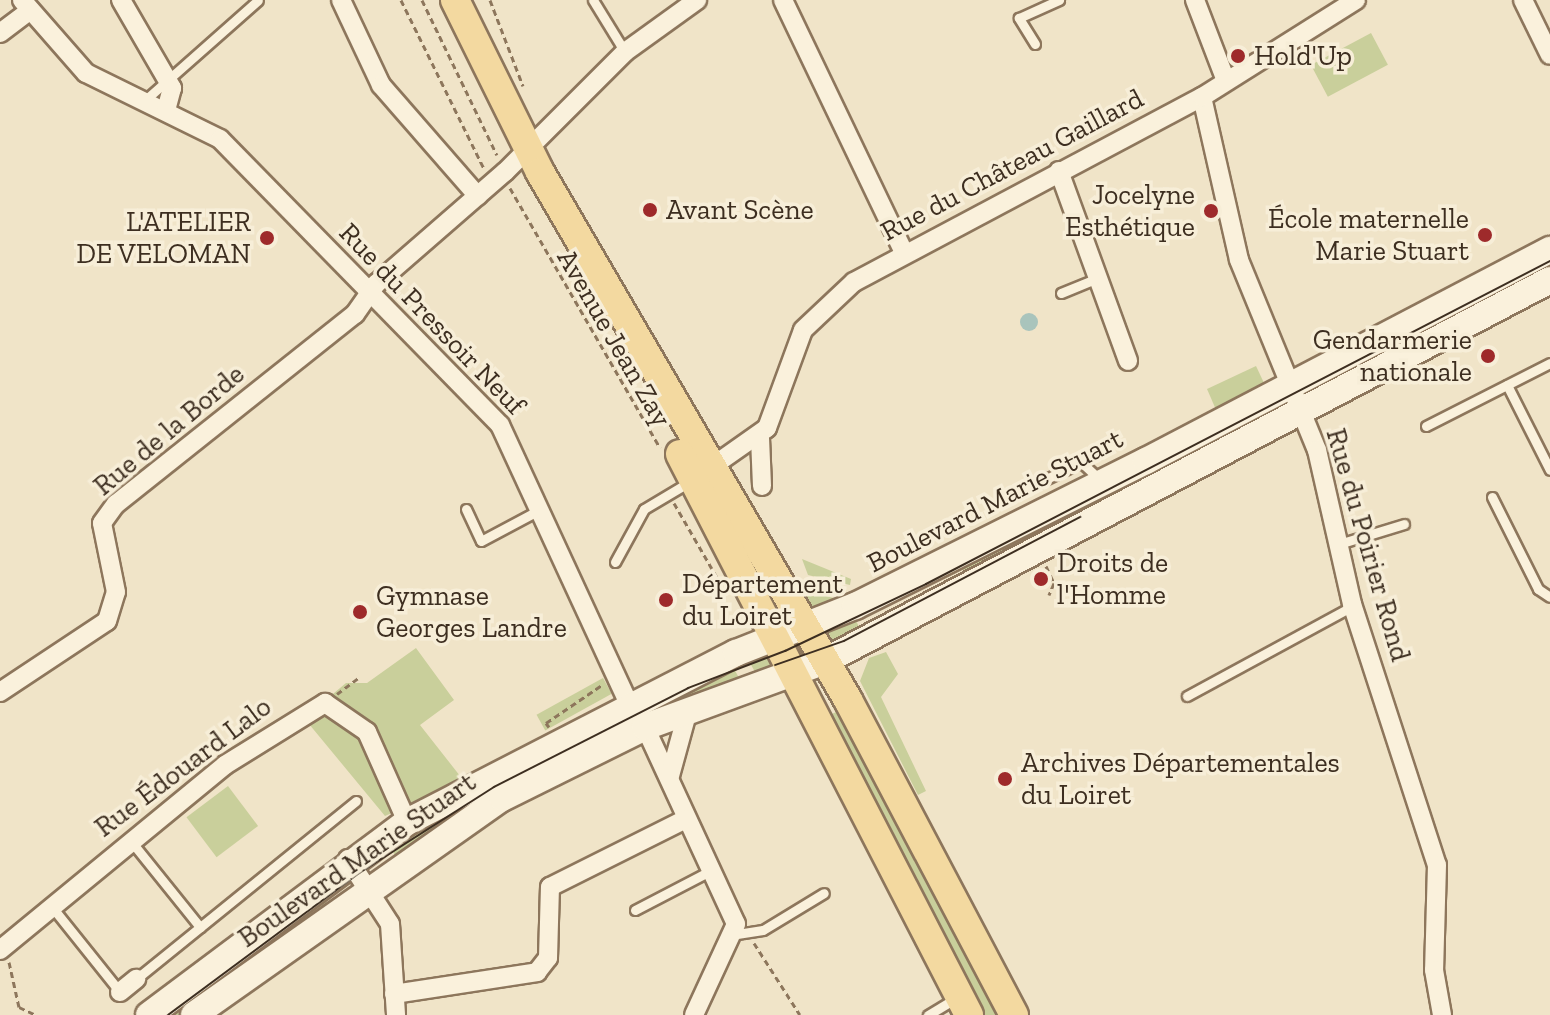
<!DOCTYPE html>
<meta charset="utf-8">
<style>
body{margin:0}
#map{position:relative;width:1550px;height:1015px;overflow:hidden;background:#f0e4c8;font-family:"Zilla Slab",serif}
div>[style]{position:absolute}
.green>*{inset:0;background:#c9cf9b;transform-origin:0 0}
.water>*{inset:0;background:#a9c4bc}
.round{border-radius:50%}
.path>*{height:3px;margin-top:-1.5px;transform-origin:0;background:repeating-linear-gradient(90deg,#8d765c 0 6px,transparent 0 10px)}
.roads{filter:drop-shadow(2px 0 #8d765c) drop-shadow(-2px 0 #8d765c) drop-shadow(0 2px #8d765c) drop-shadow(0 -2px #8d765c)}
.service>*{height:9px;margin:-4.5px;padding:0 4.5px;transform-origin:4.5px;border-radius:4.5px;background:#faf1dc}
.minor>*{height:18px;margin:-9px;padding:0 9px;transform-origin:9px;border-radius:9px;background:#faf1dc}
.secondary>*{height:26px;margin:-13px;padding:0 13px;transform-origin:13px;border-radius:13px;background:#faf1dc}
.primary>*{height:28px;margin:-14px;padding:0 14px;transform-origin:14px;border-radius:14px;background:#f3d9a0}
.tram>*{height:2px;margin:-1px;padding:0 1px;transform-origin:1px;border-radius:1px;background:#3d2e20}
.dots>*{width:22px;height:22px;translate:-50% -50%;box-sizing:border-box;border:4px solid #f7eed8;border-radius:50%}
span{translate:-50% -50%;white-space:nowrap;text-align:center;line-height:1.15;-webkit-text-stroke:7px #f7eed8;paint-order:stroke}
.poi-label{font-size:28px;color:#3d2e20}
.left{translate:0 -50%;text-align:left}
.right{translate:-100% -50%;text-align:right}
.street-label{font-size:28px;color:#3d2e20}
</style>
<div id="map">
<div class="green">
<div style="left:1371px;top:33px;width:36px;height:68px;rotate:62deg"></div>
<div style="clip-path:polygon(1256px 366px,1264px 383px,1217px 412px,1207px 389px)"></div>
<div style="left:1265px;top:401px;width:21px;height:346px;rotate:61deg"></div>
<div style="clip-path:polygon(802px 559px,851px 579px,850px 585px,808px 575px)"></div>
<div style="clip-path:polygon(803px 590px,845px 601px,822px 611px,805px 604px,797px 594px)"></div>
<div style="left:852px;top:613px;width:25px;height:32px;rotate:63deg"></div>
<div style="clip-path:polygon(416px 648px,454px 700px,420px 725px,464px 781px,385px 816px,309px 724px,315px 709px,346px 683px,367px 683px)"></div>
<div style="clip-path:polygon(767px 651px,778px 671px,758px 677px,747px 658px)"></div>
<div style="clip-path:polygon(886px 652px,898px 674px,881px 697px,926px 791px,918px 795px,860px 681px,869px 658px)"></div>
<div style="left:731px;top:663px;width:21px;height:387px;rotate:62deg"></div>
<div style="left:603px;top:678px;width:18px;height:76px;rotate:61deg"></div>
<div style="clip-path:polygon(838px 711px,1006px 1015px,976px 1015px,830px 715px)"></div>
<div style="left:228px;top:786px;width:50px;height:52px;rotate:53deg"></div>
<div style="clip-path:polygon(317px 890px,332px 910px,185px 1015px,161px 1015px)"></div>
</div>
<div class="water">
<div class="round" style="left:1020px;top:313px;width:18px;height:18px"></div>
</div>
<div class="path">
<div style="left:401px;top:0;width:188px;rotate:63.8deg"></div>
<div style="left:422px;top:0;width:172px;rotate:64.2deg"></div>
<div style="left:490px;top:0;width:92px;rotate:69deg"></div>
<div style="left:510px;top:188px;width:300px;rotate:60deg"></div>
<div style="left:674px;top:503px;width:104px;rotate:60deg"></div>
<div style="left:1046px;top:566px;width:19px;rotate:65deg"></div>
<div style="left:1054px;top:583px;width:13px;rotate:113deg"></div>
<div style="left:337px;top:694px;width:26px;rotate:-37deg"></div>
<div style="left:549px;top:727px;width:5px;rotate:-127deg"></div>
<div style="left:546px;top:723px;width:68px;rotate:-34.2deg"></div>
<div style="left:754px;top:943px;width:85px;rotate:57.4deg"></div>
<div style="left:9px;top:962px;width:46px;rotate:77.5deg"></div>
<div style="left:19px;top:1007px;width:19px;rotate:25deg"></div>
</div>
<div class="roads">
<div class="service">
<div style="left:593px;top:0;width:61px;rotate:58.4deg"></div>
<div style="left:1035px;top:44px;width:31px;rotate:-122deg"></div>
<div style="left:1019px;top:18px;width:44px;rotate:-24.2deg"></div>
<div style="left:144px;top:101px;width:152px;rotate:-41.5deg"></div>
<div style="left:1061px;top:293px;width:42px;rotate:-22.3deg"></div>
<div style="left:1507px;top:385px;width:95px;rotate:63.2deg"></div>
<div style="left:1426px;top:426px;width:139px;rotate:-26.9deg"></div>
<div style="left:1026px;top:489px;width:61px;rotate:-26.1deg"></div>
<div style="left:1081px;top:462px;width:26px;rotate:43deg"></div>
<div style="left:1492px;top:497px;width:103px;rotate:63.4deg"></div>
<div style="left:1538px;top:589px;width:14px;rotate:34deg"></div>
<div style="left:466px;top:509px;width:35px;rotate:65deg"></div>
<div style="left:481px;top:541px;width:66px;rotate:-28.1deg"></div>
<div style="left:1339px;top:544px;width:68px;rotate:-17.1deg"></div>
<div style="left:615px;top:562px;width:60px;rotate:-61.3deg"></div>
<div style="left:644px;top:509px;width:55px;rotate:-30.8deg"></div>
<div style="left:1187px;top:696px;width:189px;rotate:-28.5deg"></div>
<div style="left:130px;top:840px;width:112px;rotate:51.2deg"></div>
<div style="left:52px;top:907px;width:109px;rotate:51.3deg"></div>
<div style="left:635px;top:910px;width:85px;rotate:-27.5deg"></div>
<div style="left:737px;top:934px;width:26px;rotate:-9deg"></div>
<div style="left:763px;top:930px;width:71px;rotate:-31.2deg"></div>
<div style="left:136px;top:979px;width:283px;rotate:-39deg"></div>
<div style="left:928px;top:1015px;width:33px;rotate:-31deg"></div>
</div>
<div class="minor">
<div style="left:22px;top:0;width:97px;rotate:48.8deg"></div>
<div style="left:86px;top:73px;width:149px;rotate:26.2deg"></div>
<div style="left:220px;top:139px;width:400px;rotate:45.6deg"></div>
<div style="left:500px;top:425px;width:310px;rotate:65.2deg"></div>
<div style="left:121px;top:0;width:102px;rotate:59.9deg"></div>
<div style="left:172px;top:88px;width:24px;rotate:105deg"></div>
<div style="left:341px;top:0;width:94px;rotate:64.8deg"></div>
<div style="left:381px;top:85px;width:147px;rotate:48.9deg"></div>
<div style="left:783px;top:0;width:280px;rotate:64.4deg"></div>
<div style="left:1195px;top:0;width:84px;rotate:69deg"></div>
<div style="left:1523px;top:0;width:61px;rotate:63.9deg"></div>
<div style="left:0;top:33px;width:38px;rotate:-37deg"></div>
<div style="left:1202px;top:97px;width:167px;rotate:77.2deg"></div>
<div style="left:1239px;top:260px;width:205px;rotate:67.7deg"></div>
<div style="left:1317px;top:450px;width:158px;rotate:77.2deg"></div>
<div style="left:1352px;top:604px;width:274px;rotate:72deg"></div>
<div style="left:1437px;top:865px;width:105px;rotate:91.6deg"></div>
<div style="left:1434px;top:970px;width:46px;rotate:79.9deg"></div>
<div style="left:1059px;top:171px;width:202px;rotate:70deg"></div>
<div style="left:760px;top:438px;width:48px;rotate:87.6deg"></div>
<div style="left:703px;top:473px;width:78px;rotate:-35.1deg"></div>
<div style="left:767px;top:428px;width:104px;rotate:-69.8deg"></div>
<div style="left:803px;top:330px;width:70px;rotate:-43.3deg"></div>
<div style="left:854px;top:282px;width:394px;rotate:-28deg"></div>
<div style="left:1202px;top:97px;width:182px;rotate:-32.2deg"></div>
<div style="left:0;top:692px;width:128px;rotate:-33.6deg"></div>
<div style="left:107px;top:621px;width:30px;rotate:-73deg"></div>
<div style="left:116px;top:592px;width:70px;rotate:-101.5deg"></div>
<div style="left:102px;top:523px;width:24px;rotate:-54deg"></div>
<div style="left:116px;top:504px;width:305px;rotate:-38.5deg"></div>
<div style="left:355px;top:314px;width:37px;rotate:-55deg"></div>
<div style="left:376px;top:284px;width:171px;rotate:-41deg"></div>
<div style="left:505px;top:172px;width:170px;rotate:-45deg"></div>
<div style="left:625px;top:52px;width:89px;rotate:-35.8deg"></div>
<div style="left:645px;top:727px;width:217px;rotate:65.2deg"></div>
<div style="left:736px;top:924px;width:100px;rotate:114.8deg"></div>
<div style="left:670px;top:776px;width:68px;rotate:-74.7deg"></div>
<div style="left:348px;top:859px;width:77px;rotate:57.1deg"></div>
<div style="left:390px;top:924px;width:91px;rotate:86.2deg"></div>
<div style="left:0;top:950px;width:291px;rotate:-39.4deg"></div>
<div style="left:225px;top:765px;width:118px;rotate:-31.8deg"></div>
<div style="left:325px;top:703px;width:51px;rotate:34.6deg"></div>
<div style="left:367px;top:732px;width:98px;rotate:66deg"></div>
<div style="left:120px;top:992px;width:21px;rotate:-39deg"></div>
<div style="left:394px;top:994px;width:145px;rotate:-8.7deg"></div>
<div style="left:537px;top:972px;width:18px;rotate:-52deg"></div>
<div style="left:548px;top:958px;width:71px;rotate:-88.4deg"></div>
<div style="left:550px;top:887px;width:152px;rotate:-26.6deg"></div>
</div>
<div class="secondary">
<div style="left:149px;top:1015px;width:322px;rotate:-36.8deg"></div>
<div style="left:407px;top:822px;width:370px;rotate:-27.2deg"></div>
<div style="left:736px;top:653px;width:128px;rotate:-21.6deg"></div>
<div style="left:855px;top:606px;width:325px;rotate:-26.5deg"></div>
<div style="left:1146px;top:461px;width:456px;rotate:-27.6deg"></div>
<div style="left:194px;top:1015px;width:377px;rotate:-35.2deg"></div>
<div style="left:502px;top:798px;width:160px;rotate:-26.4deg"></div>
<div style="left:645px;top:727px;width:192px;rotate:-20.1deg"></div>
<div style="left:825px;top:661px;width:819px;rotate:-27.72deg"></div>
</div>
<div class="primary">
<div style="left:455px;top:0;width:192px;rotate:63.7deg"></div>
<div style="left:540px;top:172px;width:611px;rotate:59.74deg"></div>
<div style="left:848px;top:700px;width:356px;rotate:62.2deg"></div>
<div style="left:680px;top:454px;width:631px;rotate:62.74deg"></div>
</div>
</div>
<div class="tram">
<div style="left:775px;top:665px;width:73px;rotate:-19.2deg"></div>
<div style="left:844px;top:641px;width:267px;rotate:-27.7deg"></div>
<div style="left:168px;top:1015px;width:238px;rotate:-36.6deg"></div>
<div style="left:359px;top:873px;width:160px;rotate:-32.5deg"></div>
<div style="left:494px;top:787px;width:218px;rotate:-27deg"></div>
<div style="left:688px;top:688px;width:104px;rotate:-20.9deg"></div>
<div style="left:785px;top:651px;width:156px;rotate:-25.4deg"></div>
<div style="left:926px;top:584px;width:703px;rotate:-27.37deg"></div>
</div>
<div class="dots">
<div style="left:1238px;top:56px;background:#9e2a2b"></div>
<div style="left:650px;top:210px;background:#9e2a2b"></div>
<div style="left:1211px;top:211px;background:#9e2a2b"></div>
<div style="left:1485px;top:235px;background:#9e2a2b"></div>
<div style="left:267px;top:238px;background:#9e2a2b"></div>
<div style="left:1488px;top:356px;background:#9e2a2b"></div>
<div style="left:1041px;top:579px;background:#9e2a2b"></div>
<div style="left:666px;top:600px;background:#9e2a2b"></div>
<div style="left:360px;top:612px;background:#9e2a2b"></div>
<div style="left:1005px;top:779px;background:#9e2a2b"></div>
</div>
<div class="poi-label">
<span class="left" style="left:1254px;top:56px">Hold'Up</span>
<span class="right" style="left:1195px;top:211px">Jocelyne<br>Esthétique</span>
<span class="left" style="left:666px;top:210px">Avant Scène</span>
<span class="right" style="left:1469px;top:235px">École maternelle<br>Marie Stuart</span>
<span class="right" style="left:251px;top:238px">L'ATELIER<br>DE VELOMAN</span>
<span class="right" style="left:1472px;top:356px">Gendarmerie<br>nationale</span>
<span class="left" style="left:1057px;top:579px">Droits de<br>l'Homme</span>
<span class="left" style="left:682px;top:600px">Département<br>du Loiret</span>
<span class="left" style="left:376px;top:612px">Gymnase<br>Georges Landre</span>
<span class="left" style="left:1021px;top:779px">Archives Départementales<br>du Loiret</span>
</div>
<div class="street-label">
<span style="left:1012px;top:165px;rotate:-28deg">Rue du Château Gaillard</span>
<span style="left:432px;top:319px;rotate:46deg">Rue du Pressoir Neuf</span>
<span style="left:614px;top:338px;rotate:60deg">Avenue Jean Zay</span>
<span style="left:169px;top:430px;rotate:-40deg">Rue de la Borde</span>
<span style="left:995px;top:501px;rotate:-27deg">Boulevard Marie Stuart</span>
<span style="left:1368px;top:545px;rotate:74deg">Rue du Poirier Rond</span>
<span style="left:183px;top:767px;rotate:-37deg">Rue Édouard Lalo</span>
<span style="left:357px;top:860px;rotate:-35deg">Boulevard Marie Stuart</span>
</div>
</div>
